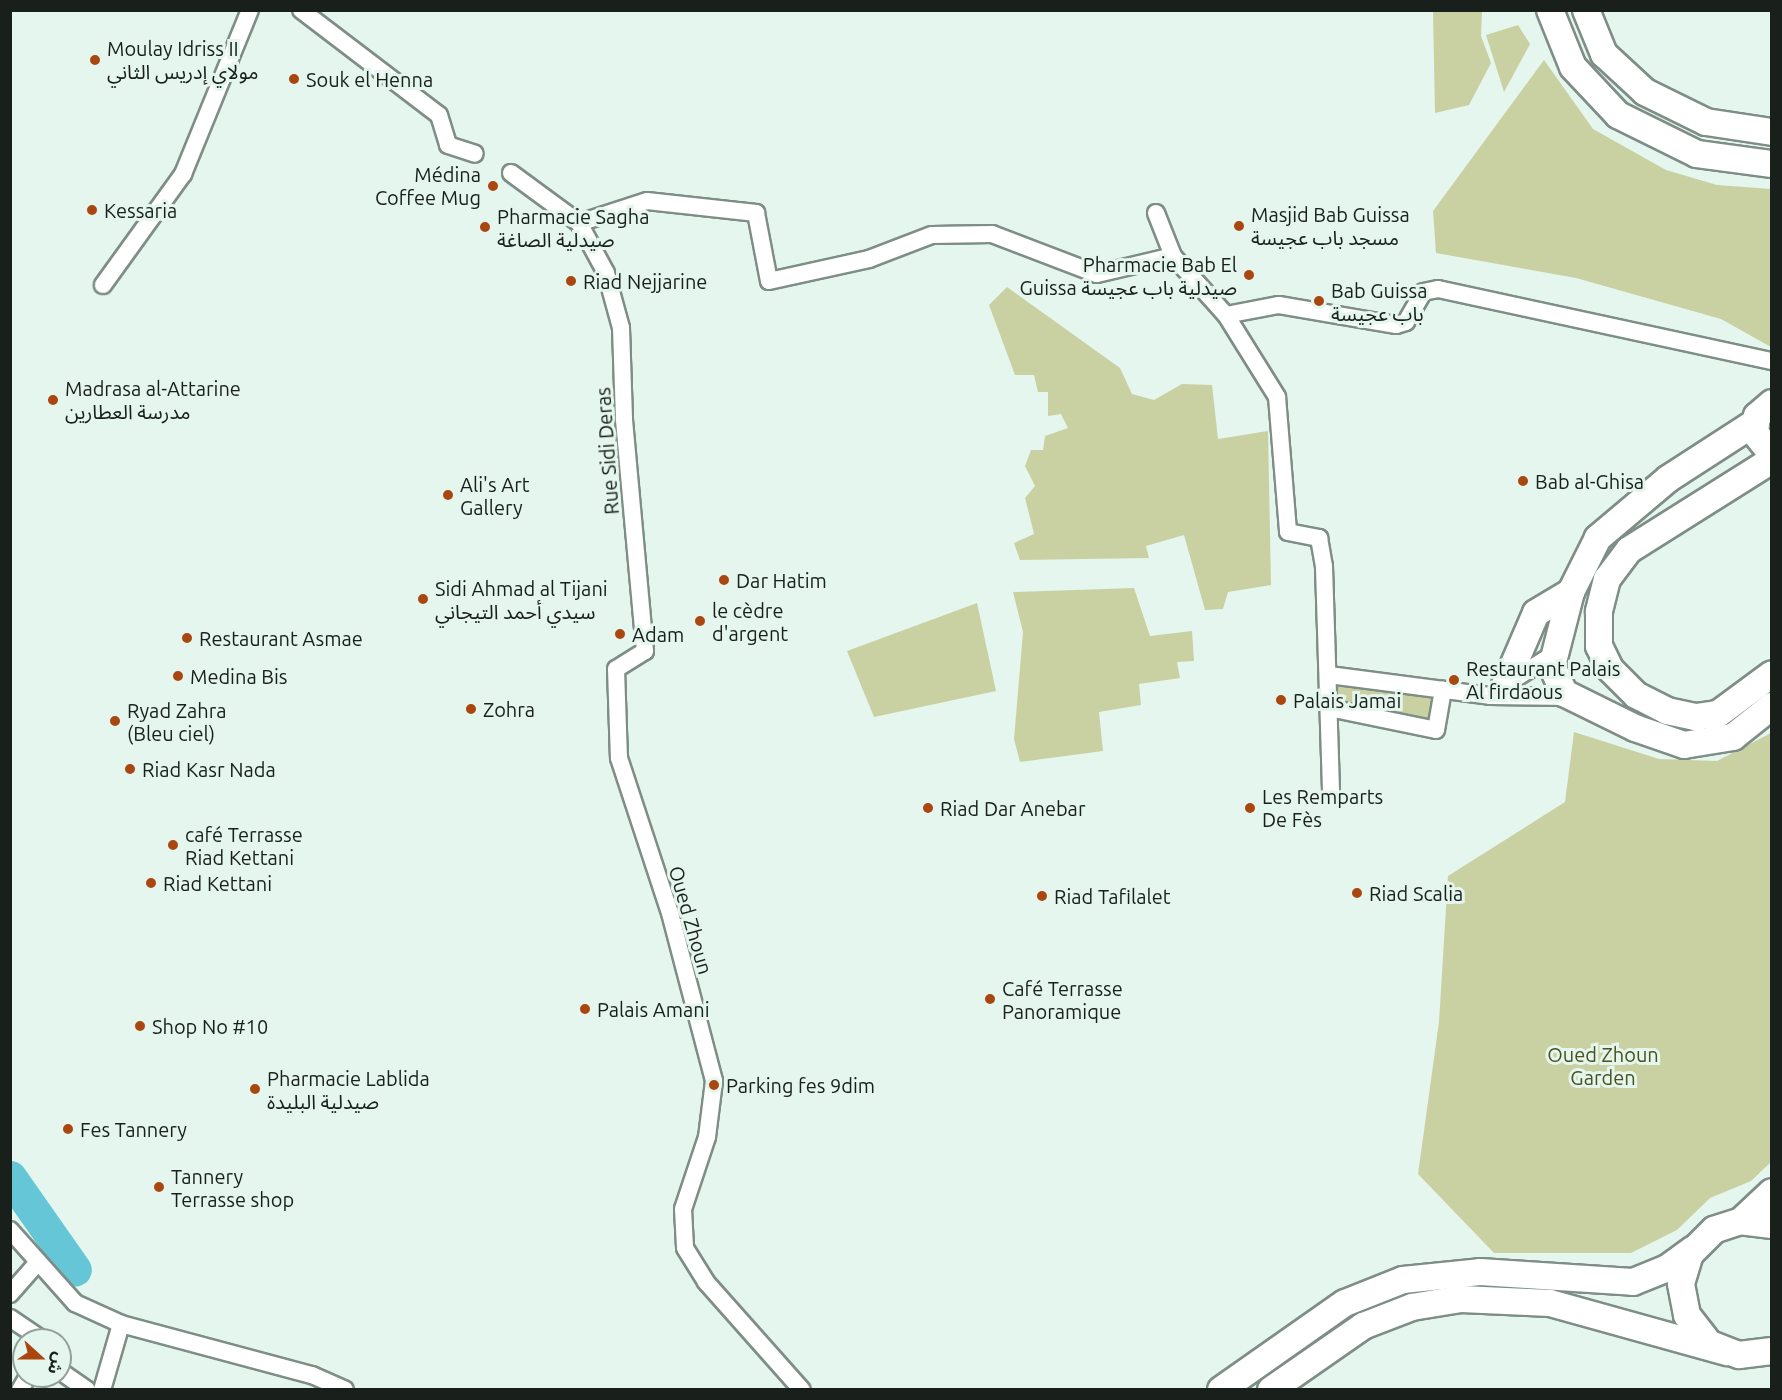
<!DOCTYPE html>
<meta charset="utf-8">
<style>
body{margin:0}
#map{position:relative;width:1782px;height:1400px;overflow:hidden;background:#e4f6ed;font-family:Ubuntu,"Noto Sans Arabic",sans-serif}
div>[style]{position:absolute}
.green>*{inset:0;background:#c9d1a3}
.river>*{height:33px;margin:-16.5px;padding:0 16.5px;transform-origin:16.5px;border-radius:16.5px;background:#65c6d8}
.roads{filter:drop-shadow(2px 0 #7e8e86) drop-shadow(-2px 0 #7e8e86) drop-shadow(0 2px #7e8e86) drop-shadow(0 -2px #7e8e86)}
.street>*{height:16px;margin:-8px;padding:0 8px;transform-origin:8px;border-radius:8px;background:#fff}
.primary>*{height:26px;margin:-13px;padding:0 13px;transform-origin:13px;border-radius:13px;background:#fff}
.dots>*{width:16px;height:16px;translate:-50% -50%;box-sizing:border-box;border:3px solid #e4f6ed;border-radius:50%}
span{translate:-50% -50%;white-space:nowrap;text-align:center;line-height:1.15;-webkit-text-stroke:6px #e4f6ed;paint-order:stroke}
.poi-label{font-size:20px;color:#19201c}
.left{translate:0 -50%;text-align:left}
.right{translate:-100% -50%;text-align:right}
.street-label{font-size:20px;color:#19201c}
.park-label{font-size:20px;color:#4a511c}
.frame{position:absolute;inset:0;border:12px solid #19201c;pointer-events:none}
.north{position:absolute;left:12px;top:1328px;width:60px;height:60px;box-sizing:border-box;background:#e4f6ed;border:2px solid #93a099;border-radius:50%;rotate:111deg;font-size:16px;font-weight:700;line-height:24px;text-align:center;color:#19201c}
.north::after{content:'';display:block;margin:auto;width:21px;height:27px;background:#aa460f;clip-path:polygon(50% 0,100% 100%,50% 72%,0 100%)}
</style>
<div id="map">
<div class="green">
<div style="clip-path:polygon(1433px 11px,1482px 11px,1481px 36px,1491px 63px,1469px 105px,1435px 113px)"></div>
<div style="clip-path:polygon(1518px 25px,1530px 44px,1504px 92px,1486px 35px)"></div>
<div style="clip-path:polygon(1544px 60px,1593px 129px,1666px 170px,1717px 185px,1771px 189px,1771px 347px,1721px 319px,1576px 278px,1436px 253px,1433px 211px)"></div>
<div style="clip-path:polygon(1007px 287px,1120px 368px,1132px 394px,1154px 400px,1182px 384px,1212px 385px,1218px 439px,1268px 431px,1271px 585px,1228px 592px,1223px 609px,1205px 610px,1184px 535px,1146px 546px,1149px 558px,1020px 560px,1014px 543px,1034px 534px,1025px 498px,1035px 486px,1025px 466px,1031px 450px,1043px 450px,1045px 436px,1068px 428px,1061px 414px,1048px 416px,1048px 392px,1038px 392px,1034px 375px,1015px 375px,989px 305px)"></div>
<div style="clip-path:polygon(1134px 588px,1150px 636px,1192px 631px,1194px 661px,1177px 662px,1180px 678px,1139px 684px,1141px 705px,1099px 712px,1103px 751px,1020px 762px,1014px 739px,1023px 632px,1013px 592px)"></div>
<div style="clip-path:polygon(977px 603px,996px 691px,874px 717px,847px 651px)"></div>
<div style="clip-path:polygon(1321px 676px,1441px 692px,1435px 731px,1322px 708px)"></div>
<div style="clip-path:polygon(1574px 732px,1659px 759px,1717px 761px,1771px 733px,1771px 1162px,1751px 1181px,1710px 1198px,1677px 1230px,1631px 1253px,1494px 1253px,1418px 1174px,1439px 1022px,1448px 876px,1565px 802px)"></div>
</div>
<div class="river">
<div style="left:10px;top:1177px;width:113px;rotate:55deg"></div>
</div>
<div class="roads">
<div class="street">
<div style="left:301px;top:10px;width:173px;rotate:37.3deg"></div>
<div style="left:439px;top:115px;width:31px;rotate:73deg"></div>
<div style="left:448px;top:145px;width:28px;rotate:18deg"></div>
<div style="left:511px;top:173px;width:84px;rotate:36.3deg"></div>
<div style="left:579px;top:223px;width:57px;rotate:61.6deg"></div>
<div style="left:606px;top:273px;width:57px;rotate:74.7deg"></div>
<div style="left:621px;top:328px;width:92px;rotate:88.1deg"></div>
<div style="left:624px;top:420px;width:232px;rotate:84.8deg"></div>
<div style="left:645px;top:651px;width:34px;rotate:148deg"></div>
<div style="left:616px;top:669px;width:89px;rotate:88.1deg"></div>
<div style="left:619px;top:758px;width:163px;rotate:71.8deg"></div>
<div style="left:670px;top:913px;width:174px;rotate:75.3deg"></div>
<div style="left:714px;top:1081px;width:56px;rotate:97.1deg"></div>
<div style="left:707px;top:1137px;width:76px;rotate:108.4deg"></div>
<div style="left:683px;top:1209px;width:39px;rotate:87deg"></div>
<div style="left:685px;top:1248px;width:40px;rotate:58deg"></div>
<div style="left:706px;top:1282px;width:144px;rotate:48.4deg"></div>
<div style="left:1156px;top:213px;width:46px;rotate:68.4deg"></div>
<div style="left:1173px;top:256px;width:79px;rotate:48.1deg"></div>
<div style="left:1226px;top:315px;width:97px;rotate:58.1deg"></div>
<div style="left:1277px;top:397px;width:135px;rotate:85.3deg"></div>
<div style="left:1288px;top:532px;width:32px;rotate:11deg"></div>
<div style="left:1319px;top:538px;width:29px;rotate:80deg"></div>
<div style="left:1324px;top:567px;width:228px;rotate:88.2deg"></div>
<div style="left:579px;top:223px;width:71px;rotate:-17.9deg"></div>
<div style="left:647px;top:201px;width:110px;rotate:6.3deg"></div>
<div style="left:756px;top:213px;width:69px;rotate:79.2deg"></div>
<div style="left:769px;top:281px;width:102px;rotate:-12.4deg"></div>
<div style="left:869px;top:259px;width:67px;rotate:-20.9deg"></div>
<div style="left:932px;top:235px;width:60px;rotate:-1deg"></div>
<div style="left:992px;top:234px;width:112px;rotate:20.9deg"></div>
<div style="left:1097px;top:274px;width:78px;rotate:-13.3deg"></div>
<div style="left:103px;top:285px;width:137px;rotate:-54.2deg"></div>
<div style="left:183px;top:174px;width:177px;rotate:-67.8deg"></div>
<div style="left:1226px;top:315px;width:54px;rotate:-10.7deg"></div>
<div style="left:1279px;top:305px;width:119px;rotate:9.7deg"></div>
<div style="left:1396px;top:325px;width:10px;rotate:-17deg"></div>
<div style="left:1406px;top:322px;width:34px;rotate:-60deg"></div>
<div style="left:1423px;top:292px;width:15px;rotate:-11deg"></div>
<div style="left:1438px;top:289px;width:342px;rotate:12.2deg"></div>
<div style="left:1329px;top:675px;width:162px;rotate:7.4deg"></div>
<div style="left:1490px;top:696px;width:82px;rotate:0.7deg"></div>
<div style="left:1505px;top:685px;width:62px;rotate:-32.4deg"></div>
<div style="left:1329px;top:708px;width:109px;rotate:11.6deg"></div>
<div style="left:1436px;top:730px;width:41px;rotate:-80.1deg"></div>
<div style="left:10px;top:1230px;width:98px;rotate:48.3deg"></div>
<div style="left:75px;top:1303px;width:51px;rotate:24.5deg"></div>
<div style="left:121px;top:1324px;width:198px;rotate:15deg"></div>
<div style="left:312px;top:1375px;width:36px;rotate:24deg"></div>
<div style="left:10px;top:1294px;width:43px;rotate:-48.8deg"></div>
<div style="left:10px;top:1318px;width:40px;rotate:34deg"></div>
<div style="left:60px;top:1371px;width:33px;rotate:35deg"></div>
<div style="left:20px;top:1390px;width:16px;rotate:-60deg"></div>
<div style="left:102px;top:1390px;width:69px;rotate:-73.9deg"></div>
</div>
<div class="primary">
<div style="left:1550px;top:10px;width:61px;rotate:68deg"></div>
<div style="left:1573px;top:67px;width:66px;rotate:46.8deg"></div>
<div style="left:1618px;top:115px;width:88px;rotate:26.3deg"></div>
<div style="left:1697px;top:154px;width:76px;rotate:7.6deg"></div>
<div style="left:1586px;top:10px;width:48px;rotate:67.8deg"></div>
<div style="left:1604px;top:54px;width:56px;rotate:42.8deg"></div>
<div style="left:1645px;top:92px;width:68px;rotate:26.2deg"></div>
<div style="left:1706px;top:122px;width:67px;rotate:8.6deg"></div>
<div style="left:1772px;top:403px;width:20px;rotate:139deg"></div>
<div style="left:1757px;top:416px;width:17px;rotate:97deg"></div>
<div style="left:1755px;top:433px;width:27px;rotate:51deg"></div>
<div style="left:1756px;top:422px;width:105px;rotate:147.1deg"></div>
<div style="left:1668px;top:479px;width:92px;rotate:139.9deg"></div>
<div style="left:1598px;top:538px;width:60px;rotate:116.6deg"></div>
<div style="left:1571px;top:592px;width:76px;rotate:104.4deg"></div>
<div style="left:1552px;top:666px;width:30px;rotate:66deg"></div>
<div style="left:1564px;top:693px;width:79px;rotate:26.2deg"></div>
<div style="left:1635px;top:728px;width:52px;rotate:19.1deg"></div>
<div style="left:1684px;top:745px;width:50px;rotate:-9.3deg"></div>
<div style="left:1733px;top:737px;width:50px;rotate:-38.5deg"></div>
<div style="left:1772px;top:460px;width:169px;rotate:147.8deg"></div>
<div style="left:1629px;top:550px;width:36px;rotate:127deg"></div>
<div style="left:1607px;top:579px;width:34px;rotate:104deg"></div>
<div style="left:1599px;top:612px;width:34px;rotate:90deg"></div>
<div style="left:1599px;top:646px;width:25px;rotate:64deg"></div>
<div style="left:1610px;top:669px;width:37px;rotate:45deg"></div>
<div style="left:1636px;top:695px;width:35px;rotate:27deg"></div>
<div style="left:1667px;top:711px;width:30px;rotate:12deg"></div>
<div style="left:1696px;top:717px;width:22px;rotate:-8deg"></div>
<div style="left:1718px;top:714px;width:67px;rotate:-36.5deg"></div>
<div style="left:1505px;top:685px;width:78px;rotate:-66.7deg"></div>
<div style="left:1536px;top:613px;width:41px;rotate:-31deg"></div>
<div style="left:1741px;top:1221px;width:42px;rotate:-43.1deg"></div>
<div style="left:1772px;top:1225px;width:31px;rotate:-173deg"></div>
<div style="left:1741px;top:1221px;width:28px;rotate:162deg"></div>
<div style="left:1714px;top:1230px;width:34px;rotate:135deg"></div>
<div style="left:1690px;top:1254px;width:31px;rotate:107deg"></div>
<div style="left:1681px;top:1284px;width:32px;rotate:79deg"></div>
<div style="left:1687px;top:1315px;width:37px;rotate:52deg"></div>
<div style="left:1710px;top:1344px;width:31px;rotate:21deg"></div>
<div style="left:1739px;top:1355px;width:33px;rotate:-7deg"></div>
<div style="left:1221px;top:1390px;width:151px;rotate:-35.1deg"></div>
<div style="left:1345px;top:1303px;width:62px;rotate:-21.6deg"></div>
<div style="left:1403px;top:1280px;width:77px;rotate:-5.9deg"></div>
<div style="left:1480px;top:1272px;width:153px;rotate:3.7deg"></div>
<div style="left:1633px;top:1282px;width:35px;rotate:-22deg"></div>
<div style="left:1666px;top:1269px;width:34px;rotate:-36deg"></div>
<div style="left:1271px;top:1390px;width:112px;rotate:-34.8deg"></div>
<div style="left:1363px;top:1326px;width:53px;rotate:-21.2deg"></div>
<div style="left:1412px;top:1307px;width:50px;rotate:-9.3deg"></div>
<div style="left:1461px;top:1299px;width:89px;rotate:2.6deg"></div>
<div style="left:1550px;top:1303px;width:184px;rotate:15.5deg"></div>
</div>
</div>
<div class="dots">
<div style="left:95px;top:60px;background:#aa460f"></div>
<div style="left:294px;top:79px;background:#aa460f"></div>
<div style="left:493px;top:186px;background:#aa460f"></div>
<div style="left:92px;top:210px;background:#aa460f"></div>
<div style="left:1239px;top:226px;background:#aa460f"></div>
<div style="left:485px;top:227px;background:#aa460f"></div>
<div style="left:1249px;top:275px;background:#aa460f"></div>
<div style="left:571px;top:281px;background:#aa460f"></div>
<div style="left:1319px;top:301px;background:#aa460f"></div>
<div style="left:53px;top:400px;background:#aa460f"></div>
<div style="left:1523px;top:481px;background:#aa460f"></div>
<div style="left:448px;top:495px;background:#aa460f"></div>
<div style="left:724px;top:580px;background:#aa460f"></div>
<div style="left:423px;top:599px;background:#aa460f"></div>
<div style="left:700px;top:621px;background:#aa460f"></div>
<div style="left:620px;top:634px;background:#aa460f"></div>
<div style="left:187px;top:638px;background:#aa460f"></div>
<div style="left:178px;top:676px;background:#aa460f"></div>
<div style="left:1454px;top:680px;background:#aa460f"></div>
<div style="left:1281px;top:700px;background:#aa460f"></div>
<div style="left:471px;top:709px;background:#aa460f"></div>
<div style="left:115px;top:721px;background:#aa460f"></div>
<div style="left:130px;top:769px;background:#aa460f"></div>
<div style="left:928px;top:808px;background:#aa460f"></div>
<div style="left:1250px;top:808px;background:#aa460f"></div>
<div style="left:173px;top:845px;background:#aa460f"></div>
<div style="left:151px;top:883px;background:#aa460f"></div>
<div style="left:1357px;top:893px;background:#aa460f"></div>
<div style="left:1042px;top:896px;background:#aa460f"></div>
<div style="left:990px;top:999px;background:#aa460f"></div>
<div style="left:585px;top:1009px;background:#aa460f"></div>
<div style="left:140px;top:1026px;background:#aa460f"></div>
<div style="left:714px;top:1085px;background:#aa460f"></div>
<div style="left:255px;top:1089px;background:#aa460f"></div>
<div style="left:68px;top:1129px;background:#aa460f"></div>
<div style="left:159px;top:1187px;background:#aa460f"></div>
</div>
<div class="poi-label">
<span class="left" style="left:107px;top:60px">Moulay Idriss II<br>مولاي إدريس الثاني</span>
<span class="left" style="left:306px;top:79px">Souk el Henna</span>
<span class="right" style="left:481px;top:186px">Médina<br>Coffee Mug</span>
<span class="left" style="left:104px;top:210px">Kessaria</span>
<span class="left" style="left:1251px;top:226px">Masjid Bab Guissa<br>مسجد باب عجيسة</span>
<span class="left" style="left:497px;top:228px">Pharmacie Sagha<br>صيدلية الصاغة</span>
<span class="right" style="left:1237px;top:276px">Pharmacie Bab El<br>Guissa صيدلية باب عجيسة</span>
<span class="left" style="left:583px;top:281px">Riad Nejjarine</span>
<span class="left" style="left:1331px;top:302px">Bab Guissa<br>باب عجيسة</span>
<span class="left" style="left:65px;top:400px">Madrasa al-Attarine<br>مدرسة العطارين</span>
<span class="left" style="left:1535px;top:481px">Bab al-Ghisa</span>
<span class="left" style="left:460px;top:496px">Ali's Art<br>Gallery</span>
<span class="left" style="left:736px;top:580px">Dar Hatim</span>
<span class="left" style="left:435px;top:600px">Sidi Ahmad al Tijani<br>سيدي أحمد التيجاني</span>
<span class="left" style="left:712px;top:622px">le cèdre<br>d'argent</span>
<span class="left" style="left:632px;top:634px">Adam</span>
<span class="left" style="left:199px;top:638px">Restaurant Asmae</span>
<span class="left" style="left:1466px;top:680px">Restaurant Palais<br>Al firdaous</span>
<span class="left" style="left:190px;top:676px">Medina Bis</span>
<span class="left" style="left:1293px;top:700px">Palais Jamai</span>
<span class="left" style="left:483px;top:709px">Zohra</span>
<span class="left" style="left:127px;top:722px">Ryad Zahra<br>(Bleu ciel)</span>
<span class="left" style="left:142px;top:769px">Riad Kasr Nada</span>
<span class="left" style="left:1262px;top:808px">Les Remparts<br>De Fès</span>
<span class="left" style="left:940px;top:808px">Riad Dar Anebar</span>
<span class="left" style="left:185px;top:846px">café Terrasse<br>Riad Kettani</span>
<span class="left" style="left:163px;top:883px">Riad Kettani</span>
<span class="left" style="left:1369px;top:893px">Riad Scalia</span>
<span class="left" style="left:1054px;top:896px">Riad Tafilalet</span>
<span class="left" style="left:1002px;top:1000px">Café Terrasse<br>Panoramique</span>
<span class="left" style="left:597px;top:1009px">Palais Amani</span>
<span class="left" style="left:152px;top:1026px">Shop No #10</span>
<span class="left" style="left:267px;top:1090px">Pharmacie Lablida<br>صيدلية البليدة</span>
<span class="left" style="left:726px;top:1085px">Parking fes 9dim</span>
<span class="left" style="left:80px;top:1129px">Fes Tannery</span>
<span class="left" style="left:171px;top:1188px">Tannery<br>Terrasse shop</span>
</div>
<div class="street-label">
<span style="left:607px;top:451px;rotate:-94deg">Rue Sidi Deras</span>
<span style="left:691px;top:920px;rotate:74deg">Oued Zhoun</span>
</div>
<div class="park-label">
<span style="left:1603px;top:1066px">Oued Zhoun<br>Garden</span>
</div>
<div class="frame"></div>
<div class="north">ش</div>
</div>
